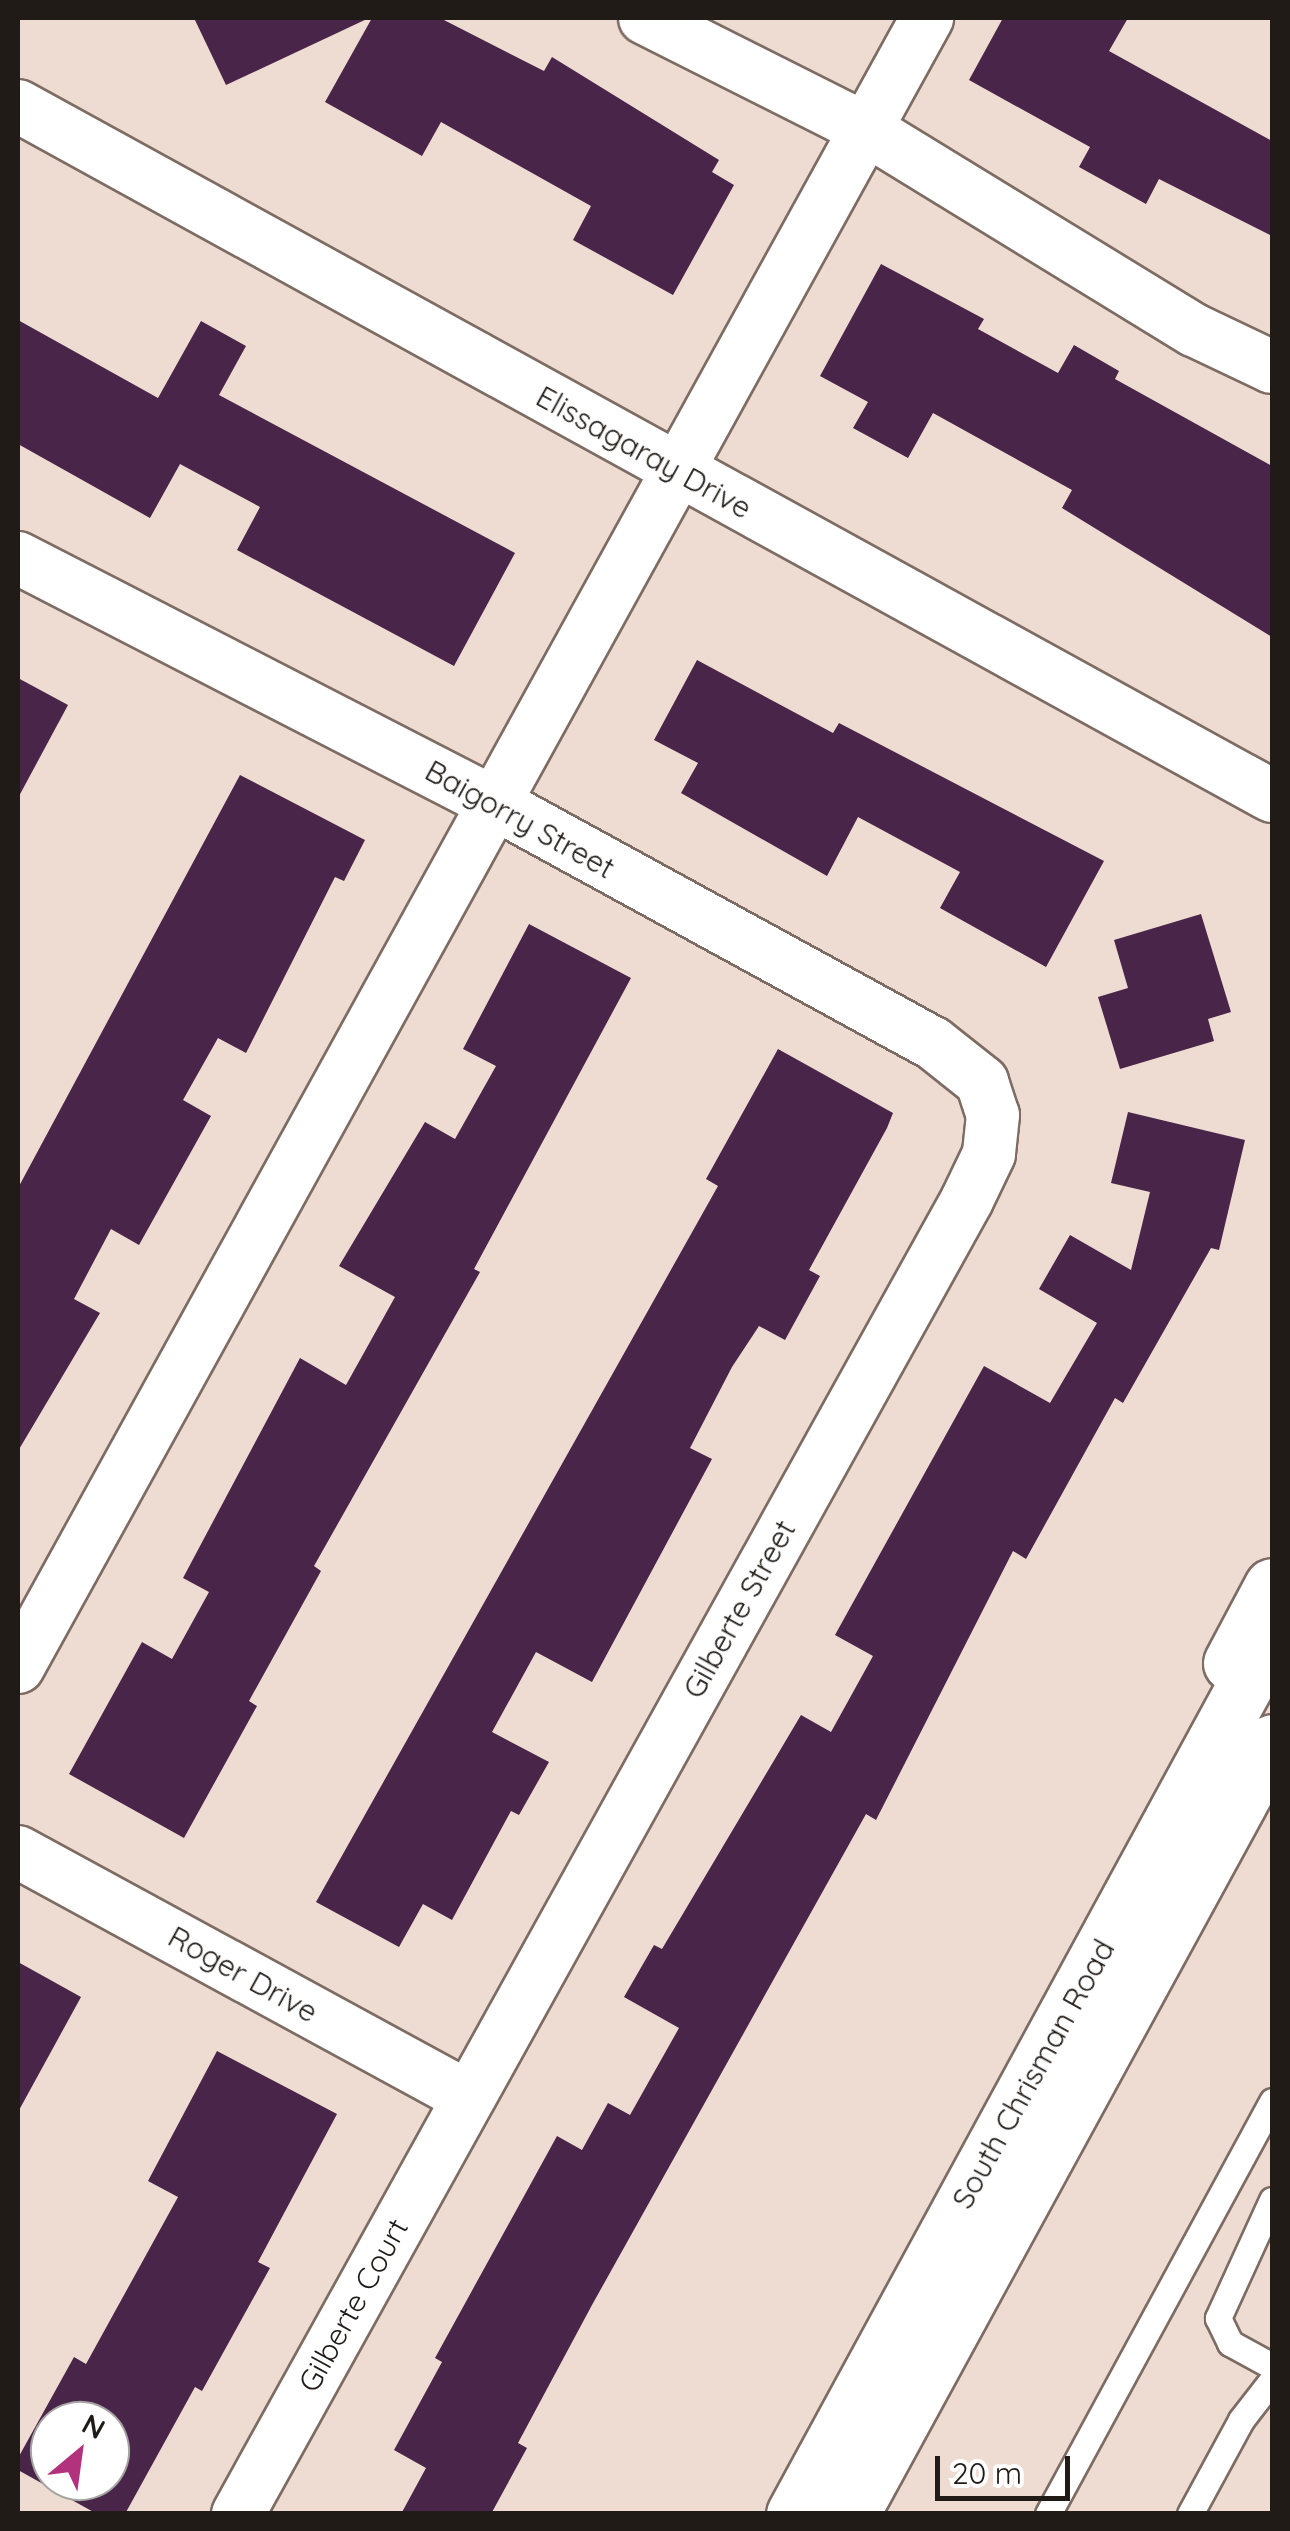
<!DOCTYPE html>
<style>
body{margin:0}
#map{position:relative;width:1290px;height:2531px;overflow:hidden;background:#eedbd1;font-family:Quicksand,sans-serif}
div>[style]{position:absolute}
.building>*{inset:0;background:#49254a}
.roads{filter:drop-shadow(2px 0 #7d6c63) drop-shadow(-2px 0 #7d6c63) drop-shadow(0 2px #7d6c63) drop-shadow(0 -2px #7d6c63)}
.lane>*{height:25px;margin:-12.5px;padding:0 12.5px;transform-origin:12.5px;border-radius:12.5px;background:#fff}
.street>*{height:52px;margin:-26px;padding:0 26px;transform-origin:26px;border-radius:26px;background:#fff}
.secondary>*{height:55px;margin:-27.5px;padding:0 27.5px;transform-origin:27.5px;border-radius:27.5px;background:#fff}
span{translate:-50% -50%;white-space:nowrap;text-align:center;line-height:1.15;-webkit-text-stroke:10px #fff;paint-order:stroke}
.street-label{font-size:30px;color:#211b17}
.frame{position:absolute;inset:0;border:20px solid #211b17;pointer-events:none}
.north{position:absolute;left:30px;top:2401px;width:100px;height:100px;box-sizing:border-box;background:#fff;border:2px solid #a6a4a2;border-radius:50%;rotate:29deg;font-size:28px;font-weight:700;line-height:40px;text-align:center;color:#211b17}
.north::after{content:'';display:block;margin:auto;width:35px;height:45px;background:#b3327d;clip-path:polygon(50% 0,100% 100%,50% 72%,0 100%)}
.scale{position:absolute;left:935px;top:2456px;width:135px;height:45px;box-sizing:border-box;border:5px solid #211b17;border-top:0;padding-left:12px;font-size:30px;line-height:35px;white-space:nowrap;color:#211b17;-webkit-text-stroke:8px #fff;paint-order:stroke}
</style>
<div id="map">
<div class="building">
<div style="clip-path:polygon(194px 18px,369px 18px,226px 85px)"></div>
<div style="clip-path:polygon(372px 18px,440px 18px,544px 71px,552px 57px,719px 160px,712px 172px,734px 185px,673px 295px,573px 240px,591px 206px,441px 122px,422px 156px,325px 102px)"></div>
<div style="clip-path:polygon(1003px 18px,1128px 18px,1109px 51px,1272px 141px,1272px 236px,1159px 179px,1146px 204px,1079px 167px,1090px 147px,969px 80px)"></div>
<div style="clip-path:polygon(881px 264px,984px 319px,978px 329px,1058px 373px,1074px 345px,1119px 371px,1115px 379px,1272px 466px,1272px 637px,1062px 508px,1072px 490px,933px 413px,908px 458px,853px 428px,868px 402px,820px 376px)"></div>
<div style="clip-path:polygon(18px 320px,158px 398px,201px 321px,246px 346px,219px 395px,515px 553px,454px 666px,237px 550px,260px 507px,180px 464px,150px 518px,18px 444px)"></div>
<div style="clip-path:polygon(697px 660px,833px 733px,839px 723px,1104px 861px,1046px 967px,940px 908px,960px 872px,858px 817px,827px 876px,681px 793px,698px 763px,654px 740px)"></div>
<div style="clip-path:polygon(18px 678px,68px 705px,18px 798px)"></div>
<div style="clip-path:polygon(240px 775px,365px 840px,344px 881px,335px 877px,246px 1053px,218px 1038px,183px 1100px,211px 1116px,139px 1245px,111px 1229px,74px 1299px,100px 1313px,18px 1451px,18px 1188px)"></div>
<div style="clip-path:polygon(1201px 914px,1231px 1012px,1208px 1019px,1214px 1041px,1120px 1069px,1098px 997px,1128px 988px,1114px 940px)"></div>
<div style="clip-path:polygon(529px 924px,631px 978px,474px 1269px,480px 1272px,314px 1566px,321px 1571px,249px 1701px,257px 1706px,184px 1838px,69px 1774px,142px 1642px,172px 1659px,209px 1592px,183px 1578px,300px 1358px,346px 1385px,395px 1297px,339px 1266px,425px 1122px,455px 1139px,496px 1066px,463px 1049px)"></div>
<div style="clip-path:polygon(778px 1049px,893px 1113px,887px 1128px,809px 1270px,820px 1276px,785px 1340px,759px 1326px,732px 1367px,690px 1448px,712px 1459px,592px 1682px,536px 1652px,492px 1732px,549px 1762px,519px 1815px,511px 1811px,452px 1920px,423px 1904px,399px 1947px,316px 1902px,718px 1186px,706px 1179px)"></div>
<div style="clip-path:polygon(1128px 1112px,1245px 1140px,1219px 1250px,1211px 1248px,1123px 1403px,1115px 1398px,1026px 1559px,1013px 1551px,876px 1820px,866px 1814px,592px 2305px,518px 2443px,527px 2448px,491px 2514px,401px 2514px,426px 2468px,394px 2450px,442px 2362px,435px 2358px,557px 2136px,582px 2150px,608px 2103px,630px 2115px,679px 2028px,624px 1997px,654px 1945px,662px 1949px,801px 1715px,831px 1732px,873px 1656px,835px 1635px,984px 1366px,1050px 1403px,1097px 1323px,1039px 1289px,1070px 1235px,1131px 1270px,1150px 1192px,1111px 1183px)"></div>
<div style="clip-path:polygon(18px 1962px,81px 1997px,18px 2112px)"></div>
<div style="clip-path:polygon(evenodd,217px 2051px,337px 2114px,258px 2262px,270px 2268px,202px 2391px,195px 2387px,125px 2514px,97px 2514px,18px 2470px,18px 2458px,74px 2357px,86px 2364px,178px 2197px,148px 2181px,217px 2051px,50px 2421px,110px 2421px,110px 2481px,50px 2481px,50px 2421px)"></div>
</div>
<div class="roads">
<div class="lane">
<div style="left:1272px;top:2200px;width:130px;rotate:114.6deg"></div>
<div style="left:1218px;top:2318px;width:28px;rotate:64deg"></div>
<div style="left:1230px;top:2343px;width:48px;rotate:28.7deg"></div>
<div style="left:1048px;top:2514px;width:470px;rotate:-61.5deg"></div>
<div style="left:1190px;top:2514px;width:107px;rotate:-61.5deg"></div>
<div style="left:1241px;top:2420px;width:51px;rotate:-52.2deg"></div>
</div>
<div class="street">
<div style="left:645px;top:18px;width:245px;rotate:26.7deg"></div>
<div style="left:864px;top:128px;width:387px;rotate:31.5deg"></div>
<div style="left:1194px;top:330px;width:86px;rotate:25.4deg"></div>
<div style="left:18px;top:106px;width:1431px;rotate:28.82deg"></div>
<div style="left:18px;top:558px;width:538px;rotate:27.23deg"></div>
<div style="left:496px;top:804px;width:498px;rotate:28.7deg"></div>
<div style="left:933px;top:1043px;width:63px;rotate:38.5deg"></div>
<div style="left:982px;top:1082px;width:35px;rotate:72deg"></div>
<div style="left:993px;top:1115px;width:39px;rotate:96deg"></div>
<div style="left:989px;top:1154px;width:51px;rotate:115.6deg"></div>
<div style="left:967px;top:1200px;width:1503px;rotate:119.02deg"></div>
<div style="left:18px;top:1667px;width:1883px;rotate:-61.13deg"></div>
<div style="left:18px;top:1852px;width:512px;rotate:28.57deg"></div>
</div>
<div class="secondary">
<div style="left:1231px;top:1663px;width:87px;rotate:-62deg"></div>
<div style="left:794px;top:2514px;width:1000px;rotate:-61.44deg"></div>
<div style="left:851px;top:2514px;width:879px;rotate:-61.39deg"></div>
</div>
</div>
<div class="street-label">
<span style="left:644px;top:452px;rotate:29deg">Elissagaray Drive</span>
<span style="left:520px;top:819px;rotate:29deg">Baigorry Street</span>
<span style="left:739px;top:1609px;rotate:-61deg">Gilberte Street</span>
<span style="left:243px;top:1974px;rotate:29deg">Roger Drive</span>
<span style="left:1033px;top:2074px;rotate:-61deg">South Chrisman Road</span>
<span style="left:353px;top:2305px;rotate:-61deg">Gilberte Court</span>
</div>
<div class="frame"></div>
<div class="north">N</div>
<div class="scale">20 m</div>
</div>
